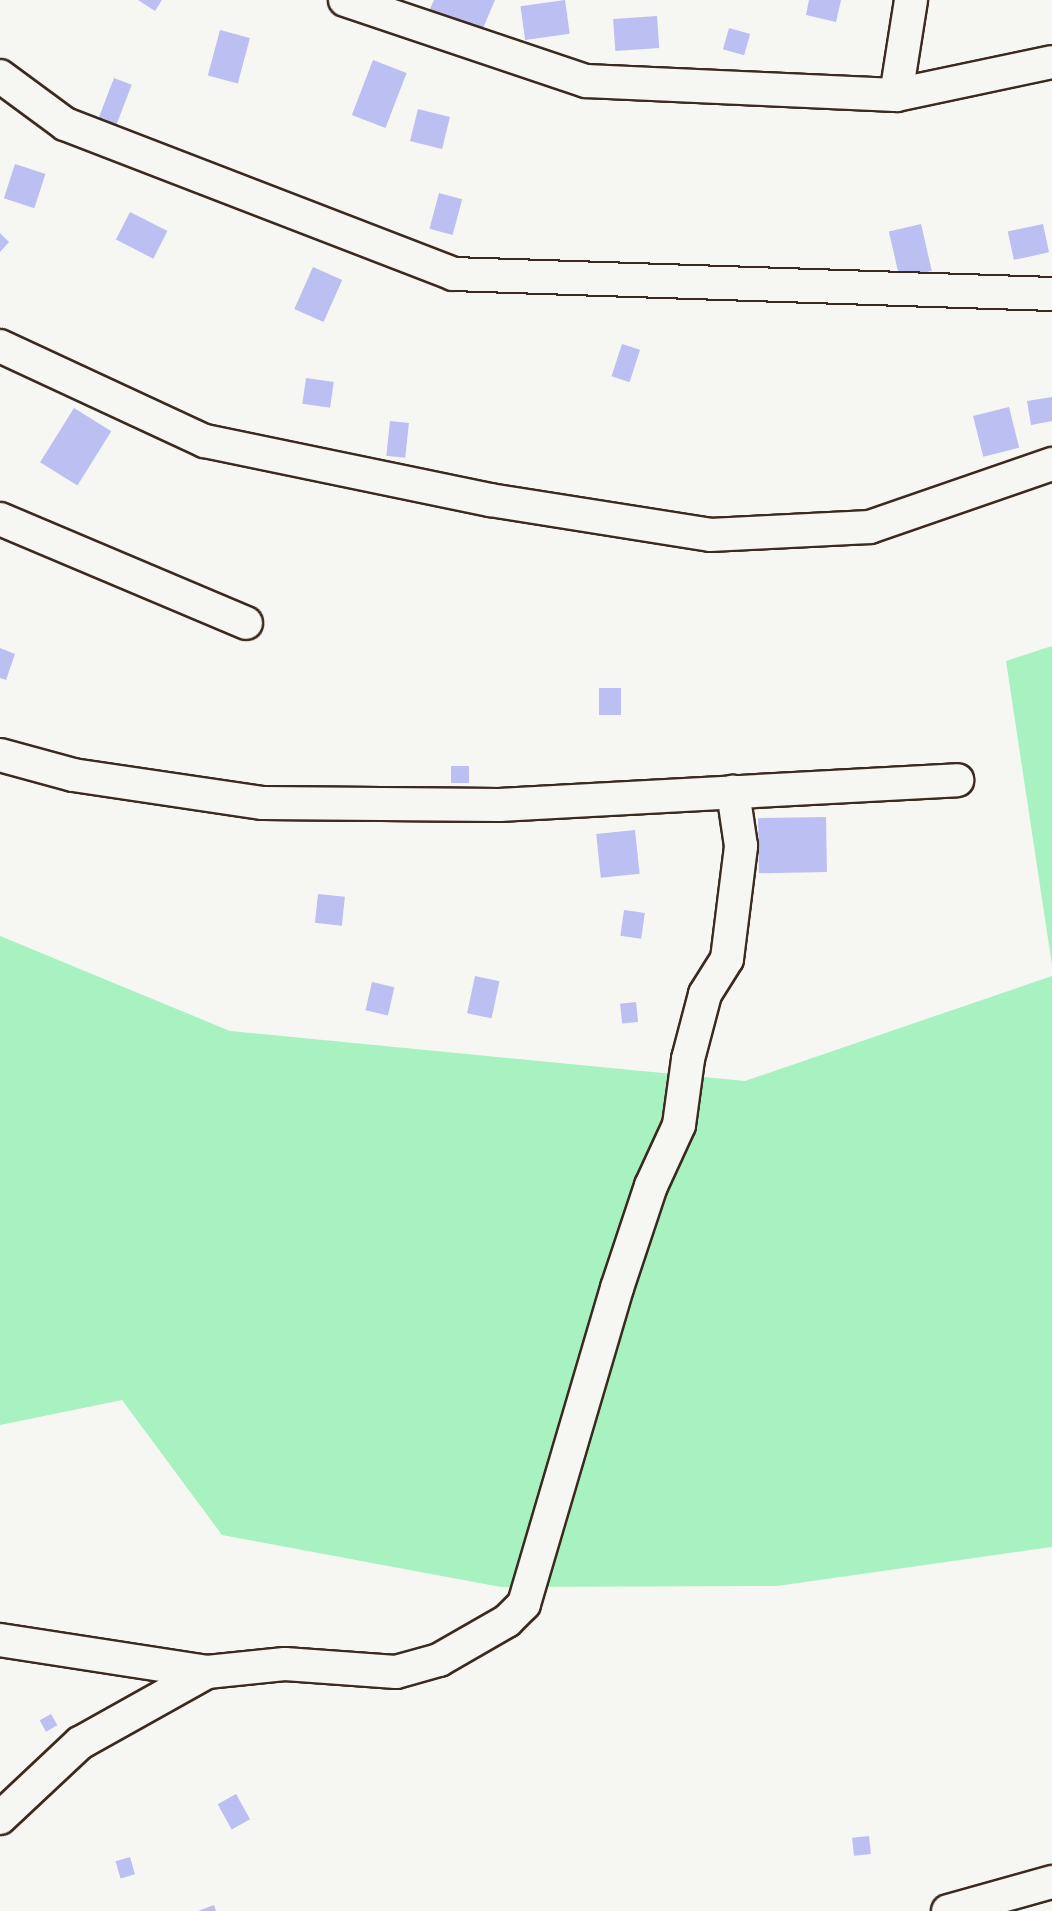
<!DOCTYPE html>
<style>
body{margin:0}
#map{position:relative;width:1052px;height:1911px;overflow:hidden;background:#f6f6f2;font-family:Delius,sans-serif}
div>[style]{position:absolute}
.green>*{inset:0;background:#a8f2c1}
.building>*{inset:0;background:#bcbff1;transform-origin:0 0}
.roads{filter:drop-shadow(2px 0 #3b2a1e) drop-shadow(-2px 0 #3b2a1e) drop-shadow(0 2px #3b2a1e) drop-shadow(0 -2px #3b2a1e)}
.minor>*{height:32px;margin:-16px;padding:0 16px;transform-origin:16px;border-radius:16px;background:#f6f6f2}
span{translate:-50% -50%;white-space:nowrap;text-align:center;line-height:1.15;-webkit-text-stroke:7px #f6f6f2;paint-order:stroke}
</style>
<div id="map">
<div class="green">
<div style="clip-path:polygon(1052px 646px,1052px 965px,1006px 661px)"></div>
<div style="clip-path:polygon(0 936px,230px 1031px,745px 1081px,1052px 976px,1052px 1547px,777px 1586px,501px 1587px,222px 1535px,122px 1400px,0 1425px)"></div>
</div>
<div class="building">
<div style="clip-path:polygon(138px 0,162px 0,155px 11px)"></div>
<div style="clip-path:polygon(434px 0,495px 0,481px 33px,429px 11px)"></div>
<div style="left:565px;top:0;width:34px;height:45px;rotate:82deg"></div>
<div style="clip-path:polygon(809px 0,841px 0,836px 22px,806px 15px)"></div>
<div style="left:657px;top:16px;width:32px;height:44px;rotate:86deg"></div>
<div style="left:729px;top:28px;width:22px;height:22px;rotate:16deg"></div>
<div style="left:220px;top:30px;width:31px;height:47px;rotate:15deg"></div>
<div style="left:373px;top:60px;width:36px;height:59px;rotate:21deg"></div>
<div style="left:114px;top:78px;width:19px;height:44px;rotate:21deg"></div>
<div style="left:418px;top:109px;width:33px;height:33px;rotate:14deg"></div>
<div style="left:15px;top:164px;width:32px;height:36px;rotate:18deg"></div>
<div style="left:439px;top:193px;width:24px;height:37px;rotate:15deg"></div>
<div style="left:130px;top:212px;width:42px;height:31px;rotate:27deg"></div>
<div style="left:921px;top:224px;width:48px;height:33px;rotate:77deg"></div>
<div style="left:1043px;top:224px;width:29px;height:36px;rotate:78deg"></div>
<div style="clip-path:polygon(0 233px,9px 242px,0 252px)"></div>
<div style="left:313px;top:267px;width:32px;height:46px;rotate:24deg"></div>
<div style="left:622px;top:344px;width:19px;height:34px;rotate:18deg"></div>
<div style="left:306px;top:378px;width:28px;height:26px;rotate:8deg"></div>
<div style="clip-path:polygon(1052px 397px,1052px 421px,1031px 425px,1027px 401px)"></div>
<div style="left:1009px;top:407px;width:42px;height:37px;rotate:76deg"></div>
<div style="left:74px;top:408px;width:44px;height:64px;rotate:32deg"></div>
<div style="left:390px;top:421px;width:19px;height:35px;rotate:6deg"></div>
<div style="clip-path:polygon(0 648px,15px 654px,6px 680px,0 678px)"></div>
<div style="left:599px;top:688px;width:22px;height:27px"></div>
<div style="left:469px;top:766px;width:17px;height:18px;rotate:90deg"></div>
<div style="left:826px;top:817px;width:55px;height:68px;rotate:89deg"></div>
<div style="left:635px;top:830px;width:44px;height:39px;rotate:84deg"></div>
<div style="left:318px;top:894px;width:27px;height:29px;rotate:6deg"></div>
<div style="left:624px;top:910px;width:21px;height:26px;rotate:8deg"></div>
<div style="left:475px;top:976px;width:25px;height:38px;rotate:12deg"></div>
<div style="left:372px;top:982px;width:23px;height:29px;rotate:13deg"></div>
<div style="left:636px;top:1002px;width:20px;height:16px;rotate:84deg"></div>
<div style="left:51px;top:1714px;width:13px;height:13px;rotate:61deg"></div>
<div style="left:236px;top:1794px;width:29px;height:21px;rotate:61deg"></div>
<div style="left:869px;top:1836px;width:18px;height:17px;rotate:84deg"></div>
<div style="left:130px;top:1857px;width:18px;height:15px;rotate:74deg"></div>
<div style="clip-path:polygon(214px 1905px,216px 1911px,198px 1911px)"></div>
</div>
<div class="roads">
<div class="minor">
<div style="left:345px;top:0;width:254px;rotate:18.6deg"></div>
<div style="left:586px;top:81px;width:310px;rotate:2.6deg"></div>
<div style="left:896px;top:95px;width:159px;rotate:-11.9deg"></div>
<div style="left:0;top:76px;width:81px;rotate:36.4deg"></div>
<div style="left:65px;top:124px;width:416px;rotate:21.1deg"></div>
<div style="left:453px;top:274px;width:599px;rotate:1.91deg"></div>
<div style="left:896px;top:95px;width:96px;rotate:-81deg"></div>
<div style="left:0;top:346px;width:226px;rotate:24.9deg"></div>
<div style="left:205px;top:441px;width:291px;rotate:11.7deg"></div>
<div style="left:490px;top:500px;width:223px;rotate:9deg"></div>
<div style="left:710px;top:535px;width:160px;rotate:-2.9deg"></div>
<div style="left:870px;top:527px;width:193px;rotate:-19.1deg"></div>
<div style="left:0;top:519px;width:267px;rotate:22.9deg"></div>
<div style="left:0;top:755px;width:76px;rotate:15.3deg"></div>
<div style="left:73px;top:775px;width:192px;rotate:8.4deg"></div>
<div style="left:263px;top:803px;width:236px;rotate:0.5deg"></div>
<div style="left:499px;top:805px;width:459px;rotate:-3.1deg"></div>
<div style="left:0;top:1640px;width:209px;rotate:8.8deg"></div>
<div style="left:0;top:1818px;width:110px;rotate:-43.2deg"></div>
<div style="left:80px;top:1743px;width:145px;rotate:-29.2deg"></div>
<div style="left:207px;top:1672px;width:78px;rotate:-5.9deg"></div>
<div style="left:285px;top:1664px;width:111px;rotate:4.1deg"></div>
<div style="left:396px;top:1672px;width:45px;rotate:-15.6deg"></div>
<div style="left:439px;top:1660px;width:78px;rotate:-29.8deg"></div>
<div style="left:507px;top:1621px;width:24px;rotate:-45deg"></div>
<div style="left:524px;top:1604px;width:329px;rotate:-73.6deg"></div>
<div style="left:617px;top:1288px;width:108px;rotate:-71.6deg"></div>
<div style="left:651px;top:1186px;width:67px;rotate:-65.3deg"></div>
<div style="left:679px;top:1125px;width:67px;rotate:-82.2deg"></div>
<div style="left:688px;top:1059px;width:67px;rotate:-75.3deg"></div>
<div style="left:705px;top:994px;width:41px;rotate:-57.8deg"></div>
<div style="left:727px;top:959px;width:114px;rotate:-82.9deg"></div>
<div style="left:741px;top:846px;width:55px;rotate:-98.4deg"></div>
<div style="left:948px;top:1911px;width:108px;rotate:-15.6deg"></div>
</div>
</div>
</div>
